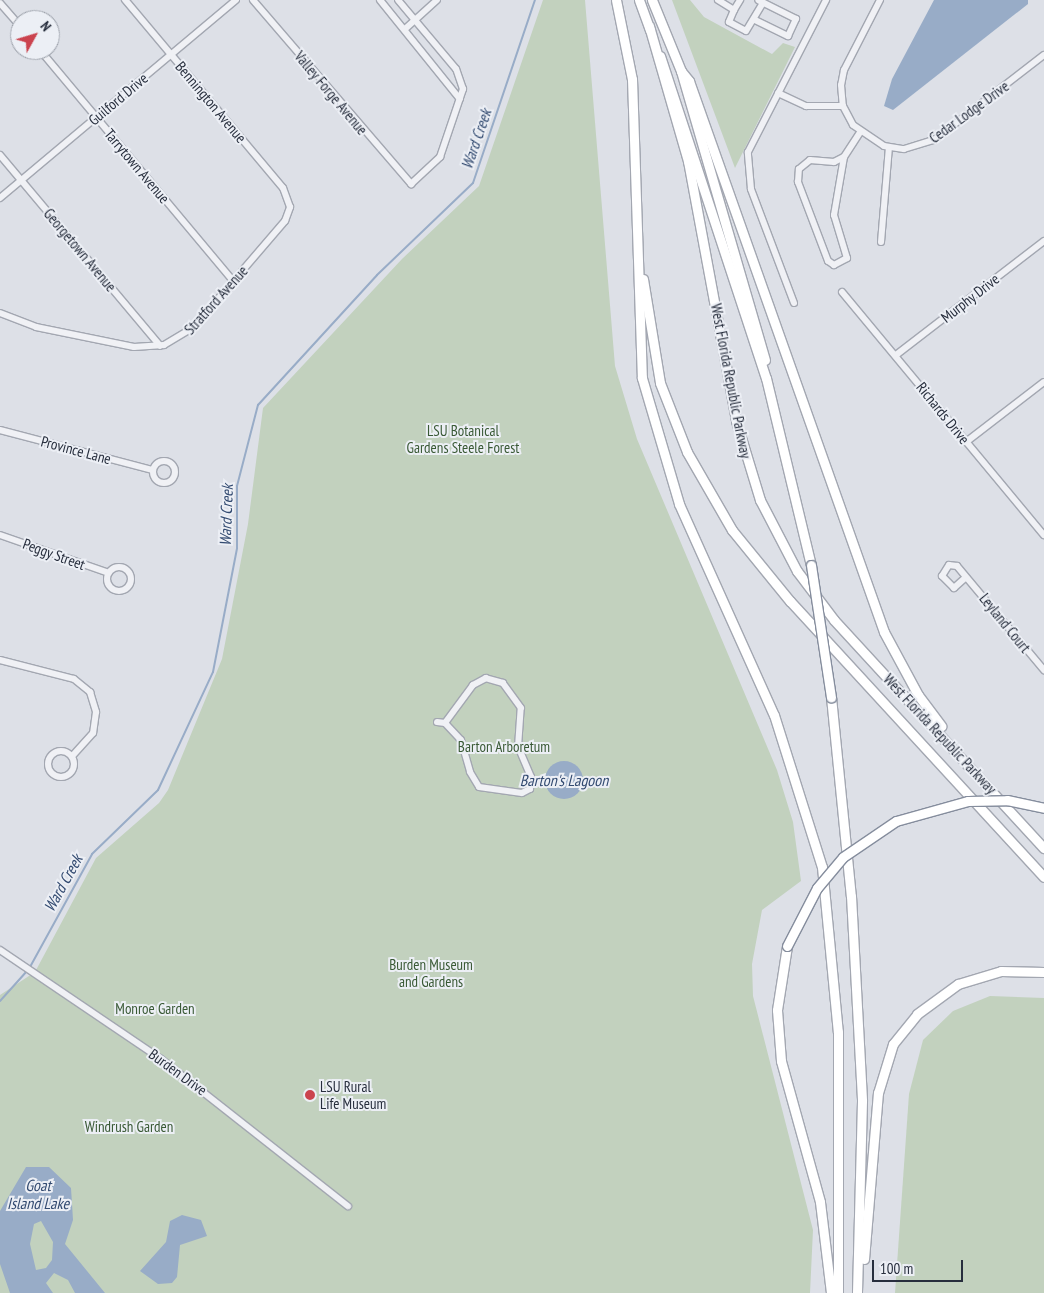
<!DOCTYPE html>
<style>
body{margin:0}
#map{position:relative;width:1044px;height:1293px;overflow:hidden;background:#dde0e7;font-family:"PT Sans Narrow",sans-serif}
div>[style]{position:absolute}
.green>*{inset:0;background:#c2d1be}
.water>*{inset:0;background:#98acc7}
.round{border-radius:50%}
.stream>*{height:2px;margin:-1px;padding:0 1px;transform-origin:1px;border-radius:1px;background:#98acc7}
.roads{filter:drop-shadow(1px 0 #a3a7b1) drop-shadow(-1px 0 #a3a7b1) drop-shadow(0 1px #a3a7b1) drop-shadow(0 -1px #a3a7b1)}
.minor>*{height:6px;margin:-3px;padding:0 3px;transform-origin:3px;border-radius:3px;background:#f0f1f5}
.minor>.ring{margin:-3px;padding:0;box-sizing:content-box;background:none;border:6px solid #f0f1f5;border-radius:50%}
.highway>*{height:9px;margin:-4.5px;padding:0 4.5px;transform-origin:4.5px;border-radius:4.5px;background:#fff}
.bridges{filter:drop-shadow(1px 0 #858d9d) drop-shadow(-1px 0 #858d9d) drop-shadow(0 1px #858d9d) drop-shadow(0 -1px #858d9d)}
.highway-bridge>*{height:9px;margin:-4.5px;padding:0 4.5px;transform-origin:4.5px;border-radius:4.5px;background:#fff}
.dots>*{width:14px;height:14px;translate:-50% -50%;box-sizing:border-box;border:2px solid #eceff5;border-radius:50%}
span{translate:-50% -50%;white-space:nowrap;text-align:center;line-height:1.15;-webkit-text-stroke:4px #eceff5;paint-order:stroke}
.street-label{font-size:15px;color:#272e3d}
.park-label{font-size:15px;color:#395935}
.poi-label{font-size:15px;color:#272e3d}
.left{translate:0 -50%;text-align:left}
.water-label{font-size:16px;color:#324a70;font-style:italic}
.north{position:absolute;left:10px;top:10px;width:50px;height:50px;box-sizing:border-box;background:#eceff5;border:1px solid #9da2ab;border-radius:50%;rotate:51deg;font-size:14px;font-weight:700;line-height:20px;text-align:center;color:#272e3d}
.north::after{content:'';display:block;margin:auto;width:18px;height:22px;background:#cb434e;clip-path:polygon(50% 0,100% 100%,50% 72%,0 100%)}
.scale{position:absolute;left:872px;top:1260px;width:91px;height:22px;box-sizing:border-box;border:2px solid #272e3d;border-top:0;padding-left:6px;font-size:15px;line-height:18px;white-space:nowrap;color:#272e3d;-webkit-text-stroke:4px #eceff5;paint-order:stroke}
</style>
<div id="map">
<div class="green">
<div style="clip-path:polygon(543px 0,585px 0,615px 366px,637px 439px,777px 770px,793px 822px,801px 881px,762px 910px,752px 964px,753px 996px,813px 1230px,810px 1293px,0 1293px,0 995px,35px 972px,96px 858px,159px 803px,168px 790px,222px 659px,248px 524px,263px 408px,402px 259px,479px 186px)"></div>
<div style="clip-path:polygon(672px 0,690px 0,704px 17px,772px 54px,783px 43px,795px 47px,735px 168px)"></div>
<div style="clip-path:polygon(990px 996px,1044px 998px,1044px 1293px,895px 1293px,909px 1094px,923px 1040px,953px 1011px)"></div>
</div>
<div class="water">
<div style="clip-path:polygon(934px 0,1028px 0,1028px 4px,893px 110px,884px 106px,892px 79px)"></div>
<div class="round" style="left:545px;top:761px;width:38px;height:38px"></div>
<div style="clip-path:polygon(evenodd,26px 1167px,49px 1167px,71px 1188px,73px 1220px,65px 1244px,105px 1293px,75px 1293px,68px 1280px,54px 1273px,46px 1283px,53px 1293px,10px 1293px,0 1264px,0 1211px,26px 1167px,41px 1221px,53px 1242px,52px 1260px,46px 1268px,36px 1270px,30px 1244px,34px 1224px,41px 1221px)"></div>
<div style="clip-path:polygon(182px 1215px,201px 1220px,207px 1236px,180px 1245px,177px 1277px,172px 1283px,158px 1284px,140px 1271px,166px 1242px,170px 1221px)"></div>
</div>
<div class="stream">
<div style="left:30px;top:967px;width:129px;rotate:-61.2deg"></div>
<div style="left:92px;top:854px;width:92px;rotate:-44.1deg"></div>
<div style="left:158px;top:790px;width:130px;rotate:-65deg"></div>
<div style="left:213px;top:672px;width:126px;rotate:-79deg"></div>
<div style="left:237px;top:548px;width:62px;rotate:-90deg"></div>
<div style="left:237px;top:486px;width:84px;rotate:-75.5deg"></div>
<div style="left:258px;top:405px;width:176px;rotate:-47.5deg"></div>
<div style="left:377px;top:275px;width:133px;rotate:-43.8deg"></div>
<div style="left:473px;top:183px;width:193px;rotate:-71.3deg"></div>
<div style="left:0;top:1001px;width:40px;rotate:-48deg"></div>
</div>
<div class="roads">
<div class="minor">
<div style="left:253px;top:0;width:243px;rotate:49.3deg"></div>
<div style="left:411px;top:184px;width:40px;rotate:-43deg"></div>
<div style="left:440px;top:157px;width:72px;rotate:-71.3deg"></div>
<div style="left:463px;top:89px;width:21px;rotate:-109deg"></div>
<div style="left:456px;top:69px;width:90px;rotate:-130deg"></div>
<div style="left:380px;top:0;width:127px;rotate:51.1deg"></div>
<div style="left:718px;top:0;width:19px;rotate:32deg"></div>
<div style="left:734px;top:10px;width:12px;rotate:-59deg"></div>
<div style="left:880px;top:0;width:79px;rotate:117.2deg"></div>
<div style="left:844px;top:70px;width:15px;rotate:101deg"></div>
<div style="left:841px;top:85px;width:21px;rotate:85deg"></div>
<div style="left:843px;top:106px;width:21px;rotate:62deg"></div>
<div style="left:853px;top:125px;width:37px;rotate:34deg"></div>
<div style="left:884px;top:146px;width:20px;rotate:9deg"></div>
<div style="left:904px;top:149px;width:31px;rotate:-17deg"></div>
<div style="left:934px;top:140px;width:139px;rotate:-37.7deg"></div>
<div style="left:0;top:3px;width:30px;rotate:49deg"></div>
<div style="left:734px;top:10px;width:13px;rotate:113deg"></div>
<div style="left:729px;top:22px;width:19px;rotate:28deg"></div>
<div style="left:746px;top:31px;width:33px;rotate:-59deg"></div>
<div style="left:755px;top:20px;width:37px;rotate:26deg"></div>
<div style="left:788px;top:36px;width:19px;rotate:-65deg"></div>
<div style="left:796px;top:19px;width:42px;rotate:-153.4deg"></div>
<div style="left:405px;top:29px;width:43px;rotate:-42.2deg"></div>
<div style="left:40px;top:50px;width:302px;rotate:50.1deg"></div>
<div style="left:778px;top:93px;width:31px;rotate:25deg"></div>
<div style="left:806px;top:106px;width:37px"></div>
<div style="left:0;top:155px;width:249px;rotate:50deg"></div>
<div style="left:844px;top:157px;width:59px;rotate:99.8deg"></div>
<div style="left:834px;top:215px;width:45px;rotate:73.2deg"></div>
<div style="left:847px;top:258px;width:15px;rotate:152deg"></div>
<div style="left:834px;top:265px;width:7px;rotate:-146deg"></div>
<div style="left:828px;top:261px;width:85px;rotate:-110.8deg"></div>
<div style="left:798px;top:182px;width:13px;rotate:-86deg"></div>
<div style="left:799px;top:169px;width:14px;rotate:-39deg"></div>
<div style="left:810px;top:160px;width:24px;rotate:5deg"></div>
<div style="left:834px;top:162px;width:11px;rotate:-27deg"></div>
<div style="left:844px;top:157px;width:30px;rotate:-57deg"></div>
<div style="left:0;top:198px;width:308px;rotate:-40deg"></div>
<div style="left:881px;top:242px;width:95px;rotate:-85.2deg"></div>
<div style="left:842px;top:292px;width:316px;rotate:50.3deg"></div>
<div style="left:794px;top:303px;width:122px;rotate:-110.7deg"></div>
<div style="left:751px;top:189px;width:37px;rotate:-95deg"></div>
<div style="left:748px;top:152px;width:171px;rotate:-62.8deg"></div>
<div style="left:0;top:313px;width:39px;rotate:21deg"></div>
<div style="left:36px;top:327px;width:100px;rotate:11.5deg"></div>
<div style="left:134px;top:347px;width:30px;rotate:-4deg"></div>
<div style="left:164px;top:345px;width:35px;rotate:-31deg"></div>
<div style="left:194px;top:327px;width:140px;rotate:-49.4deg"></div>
<div style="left:285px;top:221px;width:15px;rotate:-70deg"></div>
<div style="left:290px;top:207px;width:20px;rotate:-110deg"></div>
<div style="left:283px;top:188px;width:246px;rotate:-130deg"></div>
<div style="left:896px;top:355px;width:187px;rotate:-37.6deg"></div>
<div style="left:0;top:430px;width:158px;rotate:14.7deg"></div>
<div style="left:966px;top:442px;width:98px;rotate:-37.6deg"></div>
<div class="ring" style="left:153px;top:461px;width:16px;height:16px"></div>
<div style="left:0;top:535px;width:115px;rotate:19.2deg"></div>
<div class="ring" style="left:107px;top:567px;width:18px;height:18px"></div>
<div style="left:965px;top:578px;width:15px;rotate:138deg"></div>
<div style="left:954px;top:588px;width:17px;rotate:-135deg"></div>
<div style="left:942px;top:576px;width:13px;rotate:-58deg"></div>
<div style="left:949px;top:565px;width:8px;rotate:7deg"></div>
<div style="left:957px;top:566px;width:136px;rotate:50.1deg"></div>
<div style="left:0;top:660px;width:76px;rotate:14.4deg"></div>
<div style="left:74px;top:679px;width:21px;rotate:39deg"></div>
<div style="left:90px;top:692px;width:21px;rotate:73deg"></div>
<div style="left:96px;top:712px;width:21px;rotate:98deg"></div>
<div style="left:93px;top:733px;width:31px;rotate:132deg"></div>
<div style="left:437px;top:722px;width:8px;rotate:7deg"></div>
<div style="left:445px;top:723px;width:23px;rotate:47deg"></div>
<div style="left:461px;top:740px;width:33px;rotate:74deg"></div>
<div style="left:470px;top:772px;width:17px;rotate:59deg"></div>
<div style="left:479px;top:787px;width:43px;rotate:7.9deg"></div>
<div style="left:522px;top:793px;width:9px;rotate:-27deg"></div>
<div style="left:530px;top:789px;width:12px;rotate:-85deg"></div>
<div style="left:531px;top:777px;width:33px;rotate:-113deg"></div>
<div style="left:518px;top:747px;width:39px;rotate:-86deg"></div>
<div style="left:521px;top:708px;width:31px;rotate:-126deg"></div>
<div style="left:503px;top:683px;width:18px;rotate:-164deg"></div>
<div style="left:486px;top:678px;width:15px;rotate:152deg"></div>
<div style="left:473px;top:685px;width:47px;rotate:126.4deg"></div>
<div class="ring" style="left:48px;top:751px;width:20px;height:20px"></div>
<div style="left:0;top:950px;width:194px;rotate:34.1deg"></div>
<div style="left:161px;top:1059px;width:238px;rotate:38.2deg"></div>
</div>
<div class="highway">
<div style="left:616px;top:0;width:81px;rotate:78.6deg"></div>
<div style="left:632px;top:79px;width:299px;rotate:88.1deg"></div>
<div style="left:642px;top:378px;width:131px;rotate:73.6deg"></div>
<div style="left:679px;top:504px;width:231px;rotate:65.8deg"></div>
<div style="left:774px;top:715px;width:159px;rotate:72.5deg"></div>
<div style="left:822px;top:867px;width:166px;rotate:84.5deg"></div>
<div style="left:838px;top:1032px;width:261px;rotate:90deg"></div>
<div style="left:639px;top:0;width:32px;rotate:70deg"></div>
<div style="left:652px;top:0;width:77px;rotate:67.8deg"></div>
<div style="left:681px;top:71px;width:13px;rotate:51deg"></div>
<div style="left:689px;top:81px;width:584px;rotate:70.51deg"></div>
<div style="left:884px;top:632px;width:72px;rotate:61.6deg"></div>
<div style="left:918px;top:695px;width:39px;rotate:53deg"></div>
<div style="left:649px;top:26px;width:141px;rotate:73.9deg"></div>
<div style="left:688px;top:161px;width:264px;rotate:79.5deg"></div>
<div style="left:736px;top:421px;width:83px;rotate:73.1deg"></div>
<div style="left:760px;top:500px;width:80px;rotate:62.5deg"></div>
<div style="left:797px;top:571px;width:61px;rotate:52.9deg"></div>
<div style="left:834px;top:620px;width:310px;rotate:47.4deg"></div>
<div style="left:660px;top:56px;width:339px;rotate:71.8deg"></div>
<div style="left:766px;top:378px;width:192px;rotate:76.5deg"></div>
<div style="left:681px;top:71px;width:301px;rotate:73.8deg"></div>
<div style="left:643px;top:279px;width:105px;rotate:80.7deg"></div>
<div style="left:660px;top:383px;width:74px;rotate:68.6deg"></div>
<div style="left:687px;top:452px;width:90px;rotate:60deg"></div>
<div style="left:732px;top:530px;width:92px;rotate:50.8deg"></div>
<div style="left:790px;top:601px;width:375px;rotate:47.4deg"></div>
<div style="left:831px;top:697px;width:200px;rotate:84.3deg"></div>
<div style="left:851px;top:896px;width:205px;rotate:86.9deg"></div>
<div style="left:862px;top:1101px;width:192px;rotate:91.5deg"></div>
<div style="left:787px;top:946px;width:65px;rotate:98.9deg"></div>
<div style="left:777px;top:1010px;width:51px;rotate:85.5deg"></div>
<div style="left:781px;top:1061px;width:146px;rotate:74.5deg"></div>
<div style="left:820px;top:1202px;width:92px;rotate:83.1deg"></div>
<div style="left:864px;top:1259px;width:167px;rotate:-85.2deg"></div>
<div style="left:878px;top:1093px;width:51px;rotate:-73deg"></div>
<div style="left:893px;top:1044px;width:38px;rotate:-51deg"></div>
<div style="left:917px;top:1014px;width:51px;rotate:-36.2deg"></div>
<div style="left:958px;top:984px;width:45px;rotate:-16.8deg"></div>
<div style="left:1001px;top:971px;width:43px;rotate:1.3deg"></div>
</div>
</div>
<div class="bridges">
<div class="highway-bridge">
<div style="left:811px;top:565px;width:134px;rotate:81.4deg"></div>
<div style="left:787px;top:946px;width:65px;rotate:-62.7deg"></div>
<div style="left:817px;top:888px;width:40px;rotate:-50deg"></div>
<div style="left:843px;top:857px;width:64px;rotate:-34.2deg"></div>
<div style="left:896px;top:821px;width:75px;rotate:-15.5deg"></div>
<div style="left:968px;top:801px;width:39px;rotate:-1deg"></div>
<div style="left:1007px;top:800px;width:38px;rotate:12deg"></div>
</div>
</div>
<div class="dots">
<div style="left:310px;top:1095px;background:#cb434e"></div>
</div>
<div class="street-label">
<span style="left:331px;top:93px;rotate:50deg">Valley Forge Avenue</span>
<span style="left:118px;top:99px;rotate:-40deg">Guilford Drive</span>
<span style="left:211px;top:102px;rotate:50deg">Bennington Avenue</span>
<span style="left:969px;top:112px;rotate:-36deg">Cedar Lodge Drive</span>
<span style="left:137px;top:166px;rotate:50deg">Tarrytown Avenue</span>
<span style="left:80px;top:250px;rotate:50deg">Georgetown Avenue</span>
<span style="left:970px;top:298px;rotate:-38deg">Murphy Drive</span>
<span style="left:216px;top:300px;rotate:-48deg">Stratford Avenue</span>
<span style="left:731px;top:381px;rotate:79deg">West Florida Republic Parkway</span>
<span style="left:943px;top:413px;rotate:51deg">Richards Drive</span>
<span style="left:76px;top:450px;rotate:15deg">Province Lane</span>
<span style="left:54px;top:554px;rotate:20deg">Peggy Street</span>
<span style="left:1005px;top:623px;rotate:51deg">Leyland Court</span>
<span style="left:940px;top:734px;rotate:47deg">West Florida Republic Parkway</span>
<span style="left:178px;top:1072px;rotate:36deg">Burden Drive</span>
</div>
<div class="park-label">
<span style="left:463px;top:439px">LSU Botanical<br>Gardens Steele Forest</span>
<span style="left:504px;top:747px">Barton Arboretum</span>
<span style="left:431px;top:973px">Burden Museum<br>and Gardens</span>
<span style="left:155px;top:1009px">Monroe Garden</span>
<span style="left:129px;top:1127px">Windrush Garden</span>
</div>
<div class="poi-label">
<span class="left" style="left:320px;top:1095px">LSU Rural<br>Life Museum</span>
</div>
<div class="water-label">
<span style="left:476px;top:139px;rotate:-71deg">Ward Creek</span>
<span style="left:226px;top:515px;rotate:-88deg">Ward Creek</span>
<span style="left:564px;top:780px">Barton's Lagoon</span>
<span style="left:63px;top:883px;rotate:-61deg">Ward Creek</span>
<span style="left:38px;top:1194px">Goat<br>Island Lake</span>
</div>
<div class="north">N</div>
<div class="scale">100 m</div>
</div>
